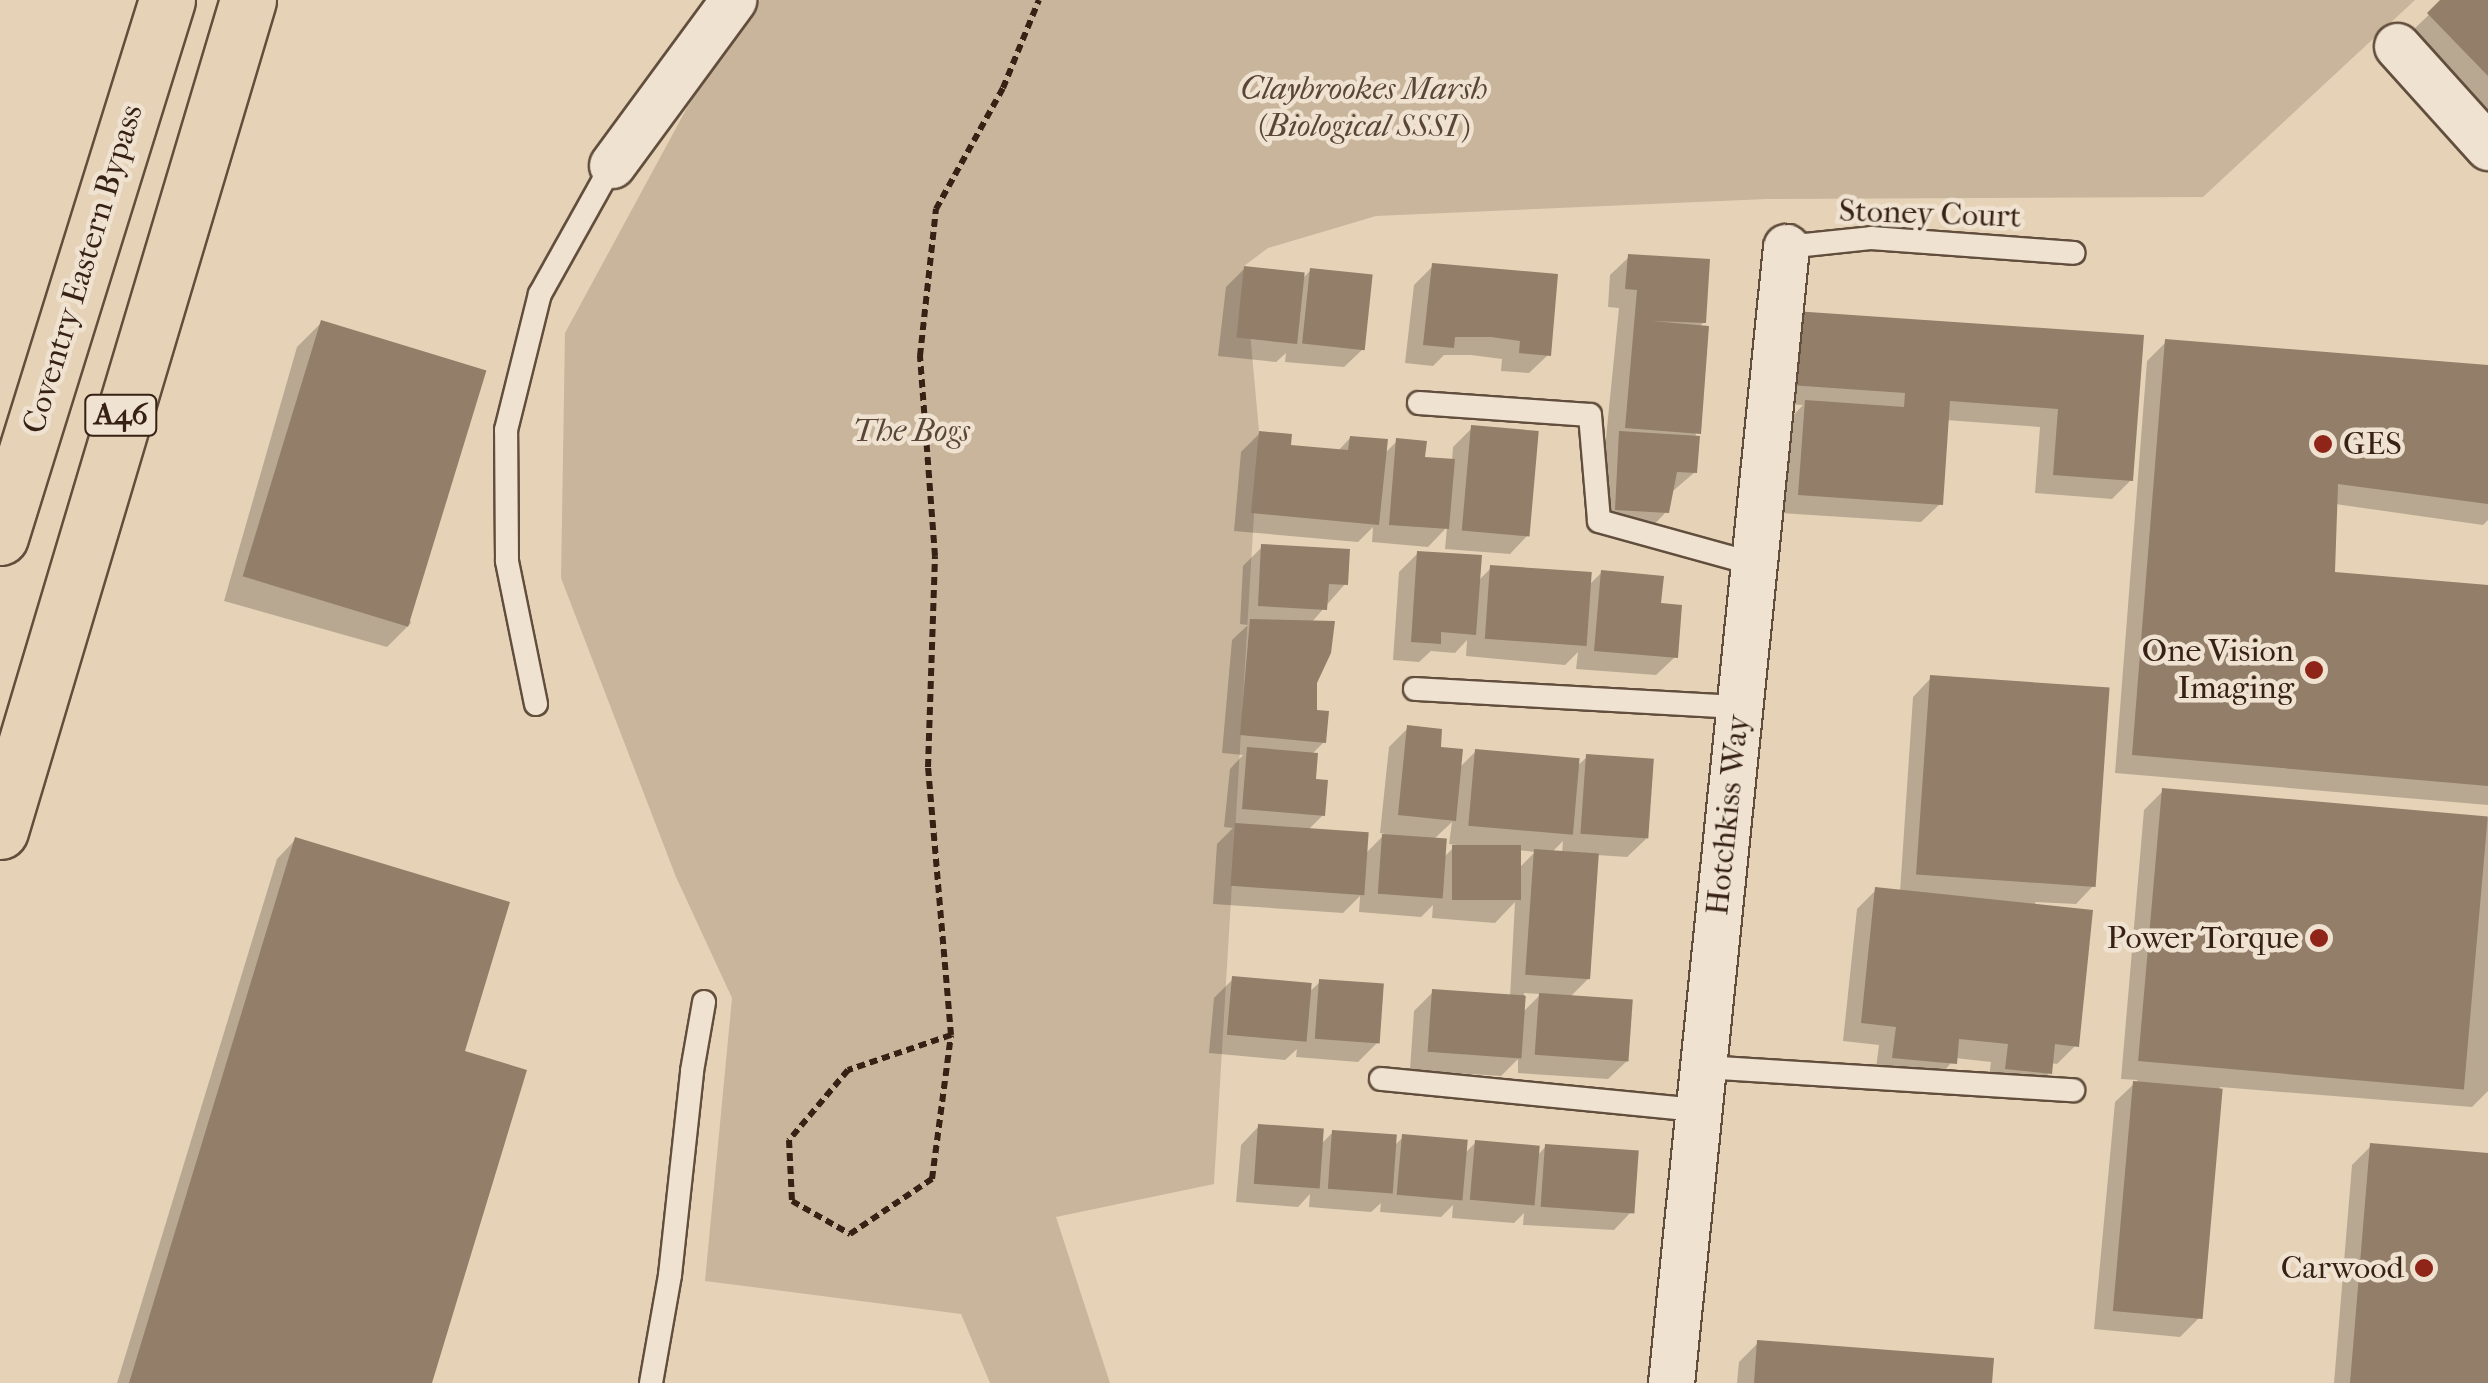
<!DOCTYPE html>
<html>
<head>
<meta charset="utf-8">
<style>
	body { margin:0 }
	#map { position:relative; width:2488px; height:1383px; overflow:hidden; background:#e6d3b7; font-family:"IM FELL French Canon",serif }
	div>[style] { position:absolute }
	.green>* { inset:0; background:#c8b59b }
	.shadow>* { inset:0; background:#0003 }
	.building>* { inset:0; background:#927e69; transform-origin:0 0 }
	.path>* { height:6px; margin-top:-3px; transform-origin:0; background:repeating-linear-gradient(90deg,#362114 0 8px,transparent 0 13px) }
	.roads { filter:drop-shadow(2px 0 #624e3d) drop-shadow(-2px 0 #624e3d) drop-shadow(0 2px #624e3d) drop-shadow(0 -2px #624e3d) }
	.lane>* { height:22px; margin:-11px; padding:0 11px; transform-origin:11px; border-radius:11px; background:#efe2d0 }
	.street>* { height:45px; margin:-22.5px; padding:0 22.5px; transform-origin:22.5px; border-radius:22.5px; background:#efe2d0 }
	.highway>* { height:55px; margin:-27.5px; padding:0 27.5px; transform-origin:27.5px; border-radius:27.5px; background:#e6d3b7 }
	.dots>* { width:28px; height:28px; translate:-50% -50%; box-sizing:border-box; border:5px solid #efe2d0; border-radius:50% }
	span { translate:-50% -50%; white-space:nowrap; text-align:center; line-height:1.15; -webkit-text-stroke:9px #efe2d0; paint-order:stroke }
	.shield-label span { padding:2px 8px; background:#efe2d0; border:2px solid; border-radius:8px; -webkit-text-stroke-width:0 }
	.shield-label { font-size:30px; color:#362114; font-weight:700 }
	.park-label { font-size:32px; color:#5a4636; font-style:italic }
	.street-label { font-size:32px; color:#362114 }
	.poi-label { font-size:32px; color:#362114 }
	.left { translate:0 -50%; text-align:left }
	.right { translate:-100% -50%; text-align:right }
</style>
</head>
<body>
<div id="map">
	<div class="green">
		<div style="clip-path:polygon(760px 0,2415px 0,2203px 197px,1767px 199px,1376px 216px,1268px 248px,1244px 266px,1259px 431px,1214px 1184px,1056px 1217px,1110px 1383px,990px 1383px,961px 1314px,705px 1281px,732px 998px,676px 877px,561px 578px,565px 333px,688px 106px)"></div>
	</div>
	<div class="shadow">
		<div style="clip-path:polygon(2444px 0,2488px 0,2488px 113px,2410px 33px)"></div>
		<div style="clip-path:polygon(1629px 257px,1704px 322px,1698px 328px,1695px 472px,1673px 491px,1666px 512px,1648px 531px,1597px 528px,1619px 308px,1608px 307px,1610px 275px)"></div>
		<div style="clip-path:polygon(1433px 266px,1548px 355px,1529px 373px,1501px 371px,1502px 359px,1471px 355px,1444px 355px,1433px 366px,1405px 363px,1414px 285px)"></div>
		<div style="clip-path:polygon(1244px 269px,1301px 280px,1310px 271px,1363px 349px,1344px 367px,1285px 362px,1286px 353px,1276px 362px,1218px 356px,1226px 287px)"></div>
		<div style="clip-path:polygon(1795px 314px,2141px 338px,2131px 480px,2112px 499px,2035px 493px,2040px 427px,1946px 420px,1940px 504px,1921px 522px,1780px 513px,1787px 422px,1803px 405px,1771px 403px)"></div>
		<div style="clip-path:polygon(321px 323px,411px 623px,387px 647px,224px 601px,297px 347px)"></div>
		<div style="clip-path:polygon(2166px 342px,2488px 407px,2488px 520px,2483px 525px,2335px 504px,2333px 574px,2488px 587px,2488px 805px,2115px 773px,2147px 361px)"></div>
		<div style="clip-path:polygon(1472px 428px,1528px 535px,1510px 554px,1445px 549px,1447px 527px,1428px 547px,1372px 542px,1373px 527px,1358px 542px,1234px 531px,1241px 452px,1260px 433px,1288px 447px,1337px 452px,1350px 438px,1384px 454px,1397px 441px,1422px 459px,1452px 461px,1453px 447px)"></div>
		<div style="clip-path:polygon(evenodd,1262px 547px,1345px 584px,1311px 623px,1314px 712px,1324px 742px,1311px 755px,1323px 815px,1307px 831px,1365px 854px,1385px 834px,1380px 833px,1389px 747px,1408px 728px,1459px 768px,1476px 751px,1576px 767px,1587px 757px,1646px 839px,1627px 857px,1596px 855px,1590px 977px,1570px 997px,1627px 1061px,1608px 1079px,1518px 1073px,1518px 1059px,1501px 1076px,1410px 1070px,1414px 1011px,1433px 992px,1510px 997px,1515px 902px,1495px 923px,1432px 918px,1433px 905px,1421px 917px,1359px 912px,1360px 896px,1343px 913px,1213px 904px,1217px 844px,1233px 828px,1224px 827px,1230px 769px,1243px 755px,1222px 753px,1232px 640px,1248px 625px,1240px 624px,1243px 566px,1262px 547px,1452px 822px,1449px 844px,1456px 845px,1443px 858px,1433px 840px,1452px 822px,1262px 547px,1563px 841px,1562px 853px,1551px 853px,1563px 841px,1262px 547px,1518px 850px,1535px 852px,1516px 871px,1518px 850px,1262px 547px,1524px 993px,1541px 994px,1523px 1012px,1524px 993px)"></div>
		<div style="clip-path:polygon(1418px 553px,1478px 581px,1491px 568px,1588px 586px,1601px 573px,1659px 605px,1675px 657px,1656px 675px,1576px 669px,1578px 652px,1565px 665px,1466px 656px,1467px 640px,1455px 653px,1431px 651px,1419px 662px,1393px 660px,1399px 572px)"></div>
		<div style="clip-path:polygon(1931px 678px,2094px 885px,2076px 904px,2035px 902px,2076px 1045px,2057px 1064px,2050px 1063px,2049px 1073px,2031px 1092px,1988px 1087px,1991px 1062px,1955px 1058px,1935px 1082px,1875px 1076px,1879px 1045px,1843px 1041px,1857px 909px,1876px 890px,1900px 892px,1913px 697px)"></div>
		<div style="clip-path:polygon(2163px 791px,2488px 818px,2488px 1091px,2472px 1107px,2220px 1087px,2199px 1318px,2180px 1337px,2094px 1329px,2115px 1102px,2138px 1080px,2121px 1079px,2144px 810px)"></div>
		<div style="clip-path:polygon(295px 840px,462px 1053px,430px 1383px,117px 1383px,277px 859px)"></div>
		<div style="clip-path:polygon(1233px 979px,1308px 993px,1320px 982px,1377px 1043px,1358px 1062px,1296px 1057px,1297px 1049px,1285px 1060px,1209px 1053px,1214px 998px)"></div>
		<div style="clip-path:polygon(1259px 1126px,1320px 1145px,1333px 1132px,1394px 1146px,1403px 1137px,1464px 1154px,1475px 1143px,1537px 1156px,1546px 1146px,1632px 1211px,1614px 1230px,1523px 1225px,1524px 1213px,1514px 1223px,1452px 1218px,1453px 1205px,1441px 1217px,1380px 1212px,1381px 1203px,1371px 1212px,1309px 1207px,1310px 1194px,1298px 1207px,1236px 1202px,1241px 1145px)"></div>
		<div style="clip-path:polygon(2371px 1146px,2488px 1155px,2488px 1383px,2334px 1383px,2352px 1165px)"></div>
		<div style="clip-path:polygon(1758px 1343px,1989px 1383px,1737px 1383px,1739px 1362px)"></div>
	</div>
	<div class="building">
		<div style="clip-path:polygon(2440px 0,2488px 0,2488px 76px,2427px 13px)"></div>
		<div style="clip-path:polygon(1628px 254px,1710px 259px,1706px 323px,1652px 321px,1709px 326px,1701px 434px,1625px 428px,1637px 290px,1625px 289px)"></div>
		<div style="clip-path:polygon(1432px 263px,1558px 274px,1551px 356px,1519px 353px,1520px 341px,1491px 337px,1455px 337px,1454px 348px,1423px 345px)"></div>
		<div style="left:1244px;top:266px;width:61px;height:72px;rotate:6deg"></div>
		<div style="left:1310px;top:268px;width:63px;height:76px;rotate:6deg"></div>
		<div style="clip-path:polygon(1794px 311px,2144px 335px,2133px 481px,2053px 475px,2058px 409px,1950px 401px,1943px 505px,1798px 495px,1805px 400px,1904px 407px,1905px 393px,1789px 385px)"></div>
		<div style="left:321px;top:320px;width:173px;height:268px;rotate:17deg"></div>
		<div style="clip-path:polygon(2165px 339px,2488px 365px,2488px 504px,2338px 484px,2335px 572px,2488px 585px,2488px 786px,2132px 755px)"></div>
		<div style="left:1471px;top:425px;width:68px;height:106px;rotate:5deg"></div>
		<div style="clip-path:polygon(1259px 431px,1292px 434px,1291px 445px,1348px 450px,1350px 436px,1388px 439px,1379px 525px,1251px 513px)"></div>
		<div style="clip-path:polygon(1619px 431px,1700px 436px,1697px 473px,1677px 472px,1669px 513px,1615px 510px)"></div>
		<div style="clip-path:polygon(1396px 438px,1427px 441px,1425px 457px,1455px 459px,1449px 529px,1389px 525px)"></div>
		<div style="clip-path:polygon(1261px 544px,1350px 549px,1348px 585px,1329px 584px,1327px 610px,1258px 606px)"></div>
		<div style="clip-path:polygon(1417px 551px,1482px 555px,1476px 635px,1441px 632px,1441px 644px,1411px 642px)"></div>
		<div style="left:1490px;top:565px;width:102px;height:74px;rotate:4deg"></div>
		<div style="clip-path:polygon(1601px 570px,1664px 576px,1661px 603px,1682px 605px,1678px 658px,1594px 651px)"></div>
		<div style="clip-path:polygon(1250px 619px,1335px 621px,1331px 653px,1317px 683px,1317px 710px,1329px 711px,1326px 743px,1240px 735px)"></div>
		<div style="left:1930px;top:675px;width:180px;height:200px;rotate:4deg"></div>
		<div style="clip-path:polygon(1407px 725px,1442px 729px,1441px 747px,1463px 749px,1456px 821px,1398px 815px)"></div>
		<div style="clip-path:polygon(1247px 747px,1318px 753px,1316px 779px,1328px 780px,1325px 816px,1242px 809px)"></div>
		<div style="left:1475px;top:749px;width:105px;height:77px;rotate:5deg"></div>
		<div style="left:1586px;top:754px;width:68px;height:80px;rotate:4deg"></div>
		<div style="left:2162px;top:788px;width:327px;height:274px;rotate:5deg"></div>
		<div style="left:1235px;top:823px;width:134px;height:63px;rotate:4deg"></div>
		<div style="left:1382px;top:834px;width:65px;height:60px;rotate:4deg"></div>
		<div style="clip-path:polygon(295px 837px,510px 902px,465px 1051px,527px 1070px,432px 1383px,129px 1383px)"></div>
		<div style="left:1452px;top:845px;width:69px;height:55px"></div>
		<div style="left:1534px;top:849px;width:65px;height:126px;rotate:4deg"></div>
		<div style="clip-path:polygon(1875px 887px,2093px 910px,2079px 1047px,2055px 1044px,2052px 1074px,2005px 1069px,2008px 1044px,1959px 1039px,1957px 1064px,1892px 1058px,1896px 1027px,1861px 1023px)"></div>
		<div style="left:1232px;top:976px;width:80px;height:59px;rotate:5deg"></div>
		<div style="left:1319px;top:979px;width:65px;height:60px;rotate:4deg"></div>
		<div style="left:1432px;top:989px;width:94px;height:63px;rotate:4deg"></div>
		<div style="left:1539px;top:993px;width:94px;height:62px;rotate:4deg"></div>
		<div style="left:2133px;top:1081px;width:90px;height:231px;rotate:5deg"></div>
		<div style="left:1258px;top:1124px;width:66px;height:60px;rotate:4deg"></div>
		<div style="left:1332px;top:1130px;width:65px;height:59px;rotate:4deg"></div>
		<div style="left:1402px;top:1134px;width:66px;height:61px;rotate:5deg"></div>
		<div style="left:1475px;top:1140px;width:65px;height:60px;rotate:5deg"></div>
		<div style="clip-path:polygon(2370px 1143px,2488px 1153px,2488px 1383px,2350px 1383px)"></div>
		<div style="left:1545px;top:1144px;width:94px;height:63px;rotate:4deg"></div>
		<div style="clip-path:polygon(1757px 1340px,1994px 1358px,1992px 1383px,1754px 1383px)"></div>
	</div>
	<div class="path">
		<div style="left:951px;top:1035px;width:109px;rotate:161.2deg"></div>
		<div style="left:848px;top:1070px;width:92px;rotate:130.1deg"></div>
		<div style="left:789px;top:1140px;width:61px;rotate:87.2deg"></div>
		<div style="left:792px;top:1201px;width:67px;rotate:29.6deg"></div>
		<div style="left:850px;top:1234px;width:99px;rotate:-33.9deg"></div>
		<div style="left:932px;top:1179px;width:145px;rotate:-82.5deg"></div>
		<div style="left:951px;top:1035px;width:269px;rotate:-94.9deg"></div>
		<div style="left:928px;top:767px;width:211px;rotate:-88.1deg"></div>
		<div style="left:935px;top:556px;width:201px;rotate:-94.3deg"></div>
		<div style="left:920px;top:356px;width:148px;rotate:-83.8deg"></div>
		<div style="left:936px;top:209px;width:138px;rotate:-61deg"></div>
		<div style="left:1003px;top:88px;width:95px;rotate:-67.8deg"></div>
	</div>
	<div class="roads">
		<div class="lane">
			<div style="left:1786px;top:247px;width:85px;rotate:-6deg"></div>
			<div style="left:1871px;top:238px;width:203px;rotate:4.2deg"></div>
			<div style="left:1419px;top:403px;width:171px;rotate:4deg"></div>
			<div style="left:1590px;top:415px;width:106px;rotate:85.1deg"></div>
			<div style="left:1599px;top:521px;width:161px;rotate:15.5deg"></div>
			<div style="left:1415px;top:689px;width:325px;rotate:3.2deg"></div>
			<div style="left:536px;top:704px;width:146px;rotate:-101.5deg"></div>
			<div style="left:507px;top:561px;width:131px;rotate:-90.4deg"></div>
			<div style="left:506px;top:430px;width:140px;rotate:-76deg"></div>
			<div style="left:540px;top:294px;width:148px;rotate:-60.8deg"></div>
			<div style="left:1703px;top:1067px;width:371px;rotate:3.6deg"></div>
			<div style="left:1381px;top:1079px;width:319px;rotate:5.6deg"></div>
			<div style="left:651px;top:1383px;width:110px;rotate:-80deg"></div>
			<div style="left:670px;top:1275px;width:205px;rotate:-83.8deg"></div>
			<div style="left:692px;top:1071px;width:70px;rotate:-80.1deg"></div>
		</div>
		<div class="street">
			<div style="left:2397px;top:46px;width:136px;rotate:48deg"></div>
			<div style="left:612px;top:165px;width:205px;rotate:-53.7deg"></div>
			<div style="left:1671px;top:1383px;width:1142px;rotate:-84.22deg"></div>
		</div>
		<div class="highway">
			<div style="left:0;top:537px;width:562px;rotate:-72.72deg"></div>
			<div style="left:0;top:831px;width:867px;rotate:-73.38deg"></div>
		</div>
	</div>
	<div class="dots">
		<div style="left:2323px;top:444px;background:#8f2418"></div>
		<div style="left:2314px;top:670px;background:#8f2418"></div>
		<div style="left:2319px;top:938px;background:#8f2418"></div>
		<div style="left:2424px;top:1268px;background:#8f2418"></div>
	</div>
	<div class="shield-label">
		<span style="left:121px;top:415px">A46</span>
	</div>
	<div class="park-label">
		<span style="left:1364px;top:108px">Claybrookes Marsh<br>(Biological SSSI)</span>
		<span style="left:911px;top:431px">The Bogs</span>
	</div>
	<div class="street-label">
		<span style="left:1930px;top:214px;rotate:2deg">Stoney Court</span>
		<span style="left:83px;top:269px;rotate:-73deg">Coventry Eastern Bypass</span>
		<span style="left:1728px;top:815px;rotate:-84deg">Hotchkiss Way</span>
	</div>
	<div class="poi-label">
		<span class="left" style="left:2343px;top:444px">GES</span>
		<span class="right" style="left:2294px;top:670px">One Vision<br>Imaging</span>
		<span class="right" style="left:2299px;top:938px">Power Torque</span>
		<span class="right" style="left:2404px;top:1268px">Carwood</span>
	</div>
</div>
</body>
</html>
